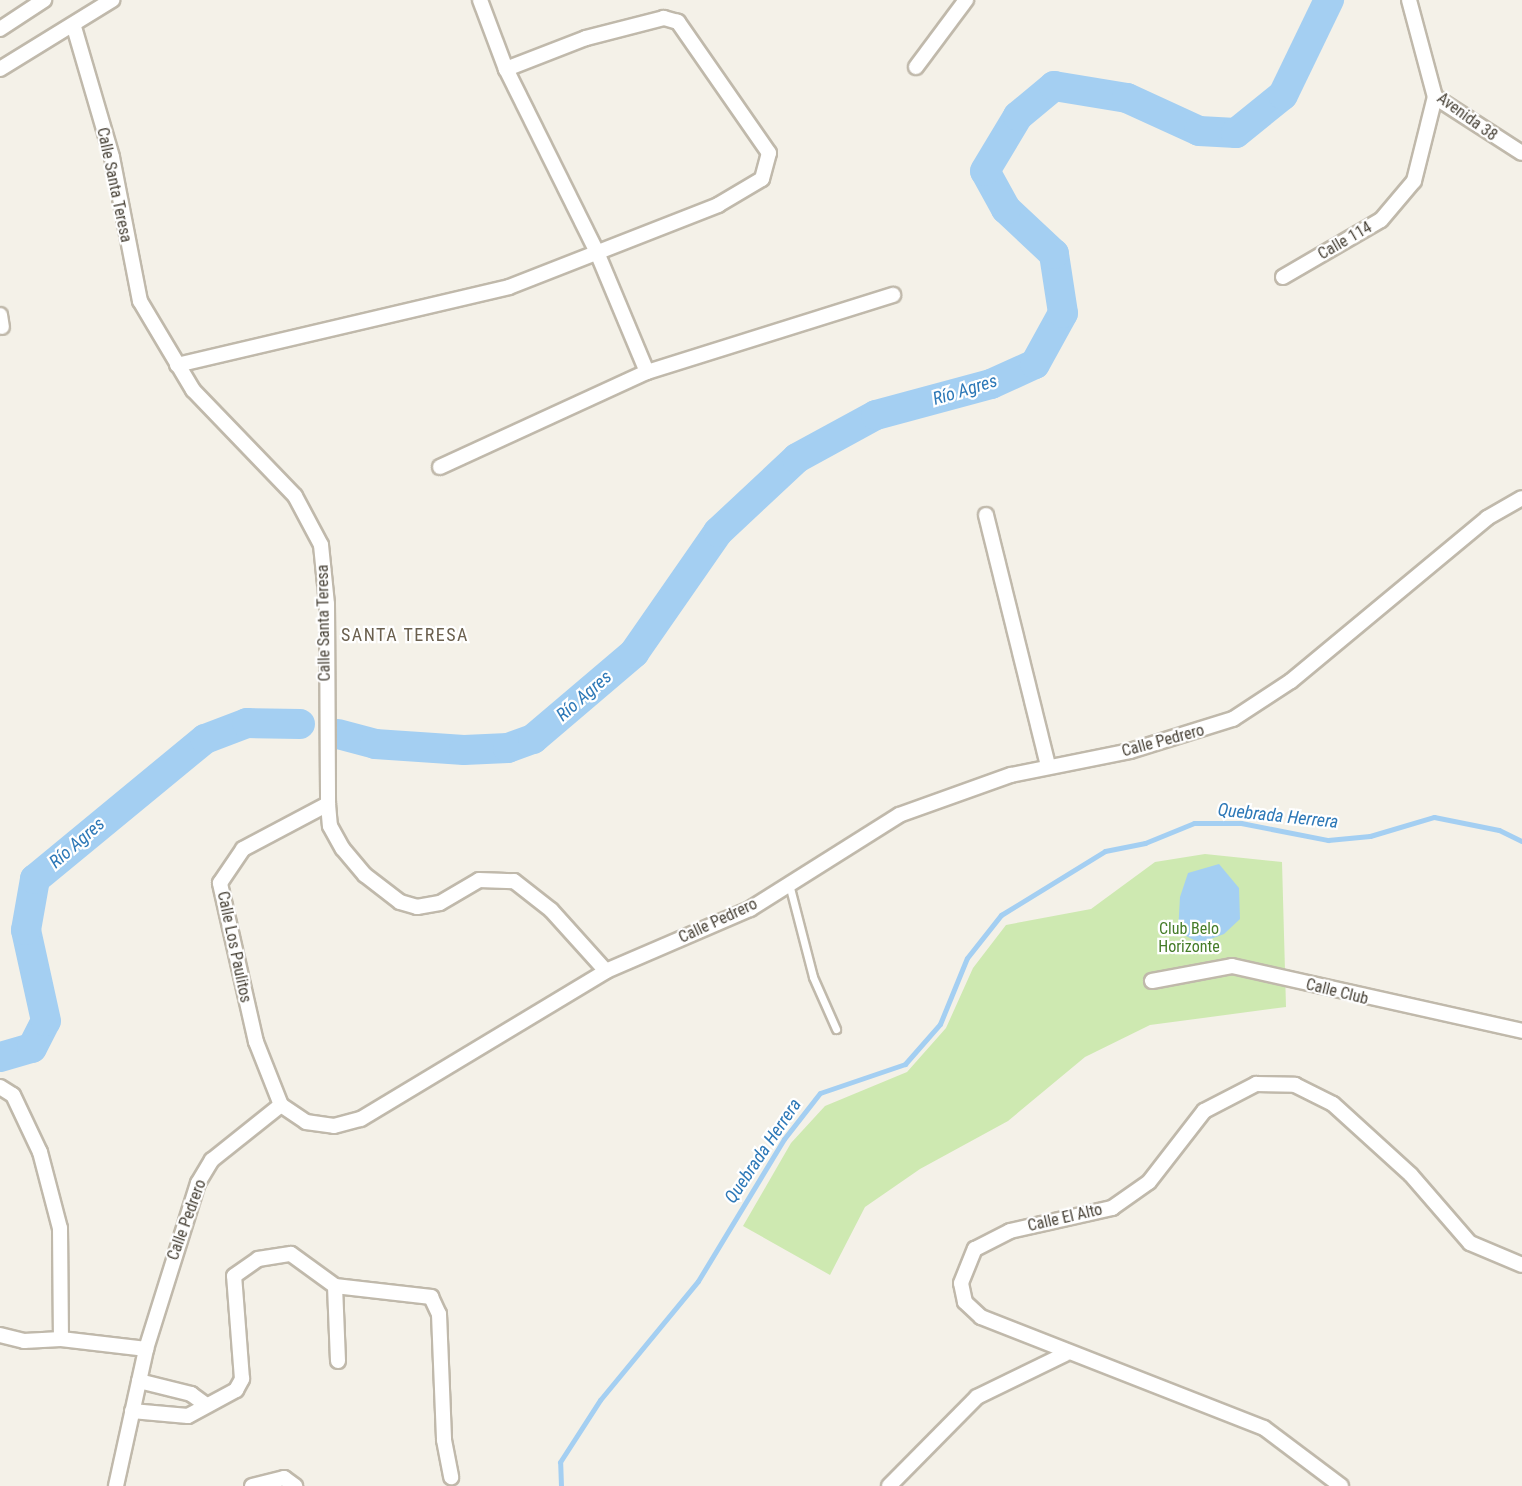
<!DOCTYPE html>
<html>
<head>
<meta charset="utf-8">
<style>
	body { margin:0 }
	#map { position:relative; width:1522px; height:1486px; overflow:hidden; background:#f4f1e8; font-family:"Roboto Condensed",sans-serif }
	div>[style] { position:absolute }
	.green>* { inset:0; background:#cee9b1 }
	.water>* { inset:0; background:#a4cff2 }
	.stream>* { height:5px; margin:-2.5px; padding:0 2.5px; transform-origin:2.5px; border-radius:2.5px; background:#a4cff2 }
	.river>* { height:30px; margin:-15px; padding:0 15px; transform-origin:15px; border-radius:15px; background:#a4cff2 }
	.roads { filter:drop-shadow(2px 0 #c0b9ab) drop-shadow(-2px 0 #c0b9ab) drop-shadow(0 2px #c0b9ab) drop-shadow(0 -2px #c0b9ab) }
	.service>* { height:7px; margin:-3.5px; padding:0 3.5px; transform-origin:3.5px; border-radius:3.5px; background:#fff }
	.minor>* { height:14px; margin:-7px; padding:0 7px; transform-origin:7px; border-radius:7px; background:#fff }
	span { translate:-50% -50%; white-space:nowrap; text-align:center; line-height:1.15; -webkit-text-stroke:4.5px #fff; paint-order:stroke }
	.street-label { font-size:16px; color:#484237 }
	.park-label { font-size:16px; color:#457c28 }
	.water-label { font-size:18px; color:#2d78b7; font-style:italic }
	.neighbourhood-label { font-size:18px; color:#6b604e; letter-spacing:1.5px }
</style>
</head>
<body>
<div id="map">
	<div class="green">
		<div style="clip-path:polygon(1205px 854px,1282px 862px,1286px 1007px,1150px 1025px,1085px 1057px,1008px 1121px,920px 1169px,865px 1207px,830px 1275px,743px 1226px,791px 1143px,825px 1106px,907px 1072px,946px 1028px,973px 968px,1006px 925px,1091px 909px,1155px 862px)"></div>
	</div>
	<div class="water">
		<div style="clip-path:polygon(1219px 864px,1239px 888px,1240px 919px,1224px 934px,1200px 943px,1178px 932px,1180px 897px,1188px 873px)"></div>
	</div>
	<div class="stream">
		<div style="left:561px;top:1486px;width:24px;rotate:-92deg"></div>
		<div style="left:560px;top:1462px;width:74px;rotate:-57.2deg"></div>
		<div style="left:600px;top:1400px;width:154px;rotate:-50.5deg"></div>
		<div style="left:698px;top:1281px;width:166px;rotate:-58.8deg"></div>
		<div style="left:784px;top:1139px;width:58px;rotate:-52deg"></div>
		<div style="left:820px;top:1093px;width:90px;rotate:-18.8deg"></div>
		<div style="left:905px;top:1064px;width:53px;rotate:-48.8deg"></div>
		<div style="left:940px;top:1024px;width:71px;rotate:-67.8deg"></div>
		<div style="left:967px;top:958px;width:55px;rotate:-51.7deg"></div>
		<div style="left:1001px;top:915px;width:122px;rotate:-31.6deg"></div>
		<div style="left:1105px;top:851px;width:41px;rotate:-11.3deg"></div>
		<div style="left:1145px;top:843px;width:53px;rotate:-22.2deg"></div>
		<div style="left:1194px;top:823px;width:47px"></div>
		<div style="left:1241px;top:823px;width:89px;rotate:11.1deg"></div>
		<div style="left:1328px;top:840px;width:42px;rotate:-5.4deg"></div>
		<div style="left:1370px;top:836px;width:67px;rotate:-16.5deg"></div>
		<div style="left:1434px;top:817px;width:66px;rotate:11.3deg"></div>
		<div style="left:1499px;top:830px;width:25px;rotate:26deg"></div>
	</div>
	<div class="river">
		<div style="left:338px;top:734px;width:38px;rotate:15deg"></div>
		<div style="left:375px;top:744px;width:89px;rotate:3.9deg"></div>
		<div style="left:464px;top:750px;width:44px;rotate:-2.6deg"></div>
		<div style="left:508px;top:748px;width:27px;rotate:-20deg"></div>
		<div style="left:533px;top:739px;width:133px;rotate:-40.4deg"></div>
		<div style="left:634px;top:653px;width:147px;rotate:-55.2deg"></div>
		<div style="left:718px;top:532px;width:108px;rotate:-43.1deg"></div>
		<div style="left:797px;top:458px;width:90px;rotate:-28.6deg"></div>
		<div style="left:876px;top:415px;width:119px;rotate:-15.1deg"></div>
		<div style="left:991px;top:384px;width:48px;rotate:-24.4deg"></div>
		<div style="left:1035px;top:364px;width:58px;rotate:-61.2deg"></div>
		<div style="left:1063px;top:313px;width:60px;rotate:-98.7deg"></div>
		<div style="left:1054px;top:254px;width:66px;rotate:-136.8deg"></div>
		<div style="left:1006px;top:209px;width:43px;rotate:-118.9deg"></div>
		<div style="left:985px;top:171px;width:64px;rotate:-59deg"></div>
		<div style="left:1018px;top:116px;width:47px;rotate:-39.8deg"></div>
		<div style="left:1054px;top:86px;width:74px;rotate:9.3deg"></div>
		<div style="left:1127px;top:98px;width:79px;rotate:24.6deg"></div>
		<div style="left:1199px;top:131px;width:37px;rotate:3deg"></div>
		<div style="left:1236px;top:133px;width:60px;rotate:-39deg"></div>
		<div style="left:1283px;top:95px;width:106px;rotate:-64.2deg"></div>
		<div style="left:0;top:1057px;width:33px;rotate:-16deg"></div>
		<div style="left:32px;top:1048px;width:30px;rotate:-63deg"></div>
		<div style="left:46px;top:1021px;width:93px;rotate:-102.4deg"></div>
		<div style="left:26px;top:930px;width:52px;rotate:-80deg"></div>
		<div style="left:35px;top:879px;width:220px;rotate:-39.5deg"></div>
		<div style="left:205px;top:739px;width:45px;rotate:-20.9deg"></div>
		<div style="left:247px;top:723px;width:53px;rotate:1.1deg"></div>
	</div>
	<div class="roads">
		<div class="service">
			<div style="left:789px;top:884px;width:96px;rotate:75.5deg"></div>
			<div style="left:813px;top:977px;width:57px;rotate:66.1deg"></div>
		</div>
		<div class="minor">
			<div style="left:480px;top:0;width:74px;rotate:69.4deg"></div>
			<div style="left:506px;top:69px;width:202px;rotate:63.6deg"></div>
			<div style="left:596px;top:250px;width:132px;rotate:67.3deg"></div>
			<div style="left:1409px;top:0;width:100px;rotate:75deg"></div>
			<div style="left:1435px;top:97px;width:103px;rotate:32.8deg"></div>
			<div style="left:74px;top:27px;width:135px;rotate:73.7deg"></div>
			<div style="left:112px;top:157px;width:147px;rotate:79deg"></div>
			<div style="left:140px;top:301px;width:104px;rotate:59.2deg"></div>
			<div style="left:193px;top:390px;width:147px;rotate:46.1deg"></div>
			<div style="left:295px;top:496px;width:55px;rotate:62deg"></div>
			<div style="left:321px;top:545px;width:59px;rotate:84.2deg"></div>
			<div style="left:327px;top:604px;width:200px;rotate:89.7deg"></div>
			<div style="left:328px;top:804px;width:22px;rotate:85deg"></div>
			<div style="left:330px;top:826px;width:26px;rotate:61deg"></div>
			<div style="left:343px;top:849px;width:34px;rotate:50deg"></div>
			<div style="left:365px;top:875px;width:44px;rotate:37.6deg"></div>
			<div style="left:400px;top:902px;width:18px;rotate:16deg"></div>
			<div style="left:417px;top:907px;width:23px;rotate:-10deg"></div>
			<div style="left:440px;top:903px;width:45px;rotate:-30.5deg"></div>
			<div style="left:479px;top:880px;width:35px;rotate:2deg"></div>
			<div style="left:514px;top:881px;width:47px;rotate:38.1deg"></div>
			<div style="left:551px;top:910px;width:82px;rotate:48deg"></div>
			<div style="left:0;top:29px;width:53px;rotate:-33.4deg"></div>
			<div style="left:916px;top:67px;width:84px;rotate:-53.3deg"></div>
			<div style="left:0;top:69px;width:132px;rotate:-31.6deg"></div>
			<div style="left:1283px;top:277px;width:113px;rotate:-30.2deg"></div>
			<div style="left:1381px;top:220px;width:51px;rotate:-49.8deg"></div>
			<div style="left:1414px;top:181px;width:87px;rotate:-76deg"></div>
			<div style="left:0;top:315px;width:12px;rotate:81deg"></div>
			<div style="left:177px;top:365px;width:341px;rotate:-13.2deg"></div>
			<div style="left:509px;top:287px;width:225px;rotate:-21.4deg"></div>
			<div style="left:718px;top:205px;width:51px;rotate:-30.6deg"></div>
			<div style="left:762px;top:179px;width:27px;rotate:-75deg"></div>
			<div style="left:769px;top:153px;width:160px;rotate:-124.8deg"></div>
			<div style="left:678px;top:22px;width:15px;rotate:-164deg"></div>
			<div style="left:664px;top:18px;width:81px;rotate:165.6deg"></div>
			<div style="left:586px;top:38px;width:86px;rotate:158.8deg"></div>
			<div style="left:440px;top:467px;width:228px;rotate:-24.7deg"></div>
			<div style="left:647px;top:372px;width:258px;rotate:-17.4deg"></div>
			<div style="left:986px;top:515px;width:259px;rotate:76.1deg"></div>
			<div style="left:1152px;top:981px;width:81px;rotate:-10.6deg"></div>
			<div style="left:1232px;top:966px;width:297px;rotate:12.6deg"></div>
			<div style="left:0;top:1087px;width:15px;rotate:32deg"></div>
			<div style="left:13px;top:1095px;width:63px;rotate:64.7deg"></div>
			<div style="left:40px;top:1152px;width:79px;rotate:75.3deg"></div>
			<div style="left:60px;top:1228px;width:111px;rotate:89.5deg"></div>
			<div style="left:61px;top:1339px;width:86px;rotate:6.7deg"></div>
			<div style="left:281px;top:1105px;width:30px;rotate:34deg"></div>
			<div style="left:306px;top:1122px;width:28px;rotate:8deg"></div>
			<div style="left:334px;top:1126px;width:28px;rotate:-15deg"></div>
			<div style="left:361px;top:1119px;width:286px;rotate:-31.1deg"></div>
			<div style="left:606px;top:971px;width:157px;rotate:-23.3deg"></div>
			<div style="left:750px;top:909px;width:176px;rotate:-32.2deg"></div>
			<div style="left:899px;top:815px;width:119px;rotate:-19.7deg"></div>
			<div style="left:1011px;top:775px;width:121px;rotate:-11.4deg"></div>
			<div style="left:1130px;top:751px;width:108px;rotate:-17.3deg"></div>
			<div style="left:1233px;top:719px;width:69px;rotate:-33.2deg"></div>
			<div style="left:1291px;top:681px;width:255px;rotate:-39.7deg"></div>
			<div style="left:1487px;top:518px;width:40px;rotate:-29.7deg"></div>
			<div style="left:281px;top:1105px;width:68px;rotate:-111.6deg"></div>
			<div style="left:256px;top:1042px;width:163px;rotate:-102.8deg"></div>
			<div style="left:220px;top:883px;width:41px;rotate:-55.9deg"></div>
			<div style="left:243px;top:849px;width:96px;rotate:-27.9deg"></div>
			<div style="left:335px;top:1286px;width:75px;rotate:87.7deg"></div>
			<div style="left:0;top:1335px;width:25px;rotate:14deg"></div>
			<div style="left:24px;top:1341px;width:37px;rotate:-3deg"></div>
			<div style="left:139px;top:1381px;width:54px;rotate:14deg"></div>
			<div style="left:191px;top:1394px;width:19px;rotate:36deg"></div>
			<div style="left:132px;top:1411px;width:56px;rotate:5.1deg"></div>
			<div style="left:188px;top:1416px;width:55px;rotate:-28.4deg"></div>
			<div style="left:236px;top:1390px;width:13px;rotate:-61deg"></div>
			<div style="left:242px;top:1379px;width:103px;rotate:-94.4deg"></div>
			<div style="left:234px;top:1276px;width:29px;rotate:-35deg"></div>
			<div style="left:258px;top:1259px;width:33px;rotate:-9deg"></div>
			<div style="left:291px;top:1254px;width:54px;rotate:36deg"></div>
			<div style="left:335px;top:1286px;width:97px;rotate:6.5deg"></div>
			<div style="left:431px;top:1297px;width:19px;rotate:65deg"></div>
			<div style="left:439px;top:1314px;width:126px;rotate:87.7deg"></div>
			<div style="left:444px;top:1440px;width:38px;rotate:79deg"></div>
			<div style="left:116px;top:1486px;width:140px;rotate:-77.6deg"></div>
			<div style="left:146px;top:1349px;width:174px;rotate:-72.6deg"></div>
			<div style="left:198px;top:1183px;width:27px;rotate:-59deg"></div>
			<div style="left:212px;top:1160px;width:88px;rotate:-38.6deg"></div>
			<div style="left:252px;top:1486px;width:33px;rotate:-14deg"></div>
			<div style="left:284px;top:1478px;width:14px;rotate:36deg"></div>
			<div style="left:889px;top:1486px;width:125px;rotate:-45.3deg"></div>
			<div style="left:977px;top:1397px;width:98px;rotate:-26deg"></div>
			<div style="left:1341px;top:1486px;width:96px;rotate:-143deg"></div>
			<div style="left:1264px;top:1428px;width:304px;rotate:-158.6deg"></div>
			<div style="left:981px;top:1317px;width:22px;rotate:-137deg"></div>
			<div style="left:965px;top:1302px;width:19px;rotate:-102deg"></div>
			<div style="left:961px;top:1283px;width:37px;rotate:-68deg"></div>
			<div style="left:975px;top:1249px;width:39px;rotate:-27deg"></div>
			<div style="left:1010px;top:1231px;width:105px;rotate:-12.7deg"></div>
			<div style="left:1112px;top:1208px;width:45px;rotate:-35.1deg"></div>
			<div style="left:1149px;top:1182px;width:90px;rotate:-52.2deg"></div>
			<div style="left:1204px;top:1111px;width:59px;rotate:-27.4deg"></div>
			<div style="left:1256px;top:1084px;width:39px;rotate:1deg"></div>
			<div style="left:1295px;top:1085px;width:42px;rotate:26.6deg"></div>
			<div style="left:1333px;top:1104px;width:105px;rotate:42.3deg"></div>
			<div style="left:1411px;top:1175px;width:90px;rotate:49.1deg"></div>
			<div style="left:1470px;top:1243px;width:56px;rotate:22.9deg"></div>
		</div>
	</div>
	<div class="street-label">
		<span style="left:1467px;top:117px;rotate:36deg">Avenida 38</span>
		<span style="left:114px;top:185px;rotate:78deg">Calle Santa Teresa</span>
		<span style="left:1345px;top:241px;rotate:-30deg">Calle 114</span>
		<span style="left:324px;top:623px;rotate:-91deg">Calle Santa Teresa</span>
		<span style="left:1163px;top:741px;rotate:-15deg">Calle Pedrero</span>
		<span style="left:718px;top:921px;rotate:-25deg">Calle Pedrero</span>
		<span style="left:234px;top:947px;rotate:78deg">Calle Los Paulitos</span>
		<span style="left:1337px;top:992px;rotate:14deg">Calle Club</span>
		<span style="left:1065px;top:1218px;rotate:-13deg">Calle El Alto</span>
		<span style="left:187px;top:1220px;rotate:-70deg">Calle Pedrero</span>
	</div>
	<div class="park-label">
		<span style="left:1189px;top:938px">Club Belo<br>Horizonte</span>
	</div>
	<div class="water-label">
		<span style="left:965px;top:390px;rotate:-17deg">Río Agres</span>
		<span style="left:584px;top:696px;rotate:-41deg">Río Agres</span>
		<span style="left:1278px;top:816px;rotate:6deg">Quebrada Herrera</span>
		<span style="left:77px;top:843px;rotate:-41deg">Río Agres</span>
		<span style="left:763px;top:1151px;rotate:-56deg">Quebrada Herrera</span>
	</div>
	<div class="neighbourhood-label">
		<span style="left:405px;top:635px">SANTA TERESA</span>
	</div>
</div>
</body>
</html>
